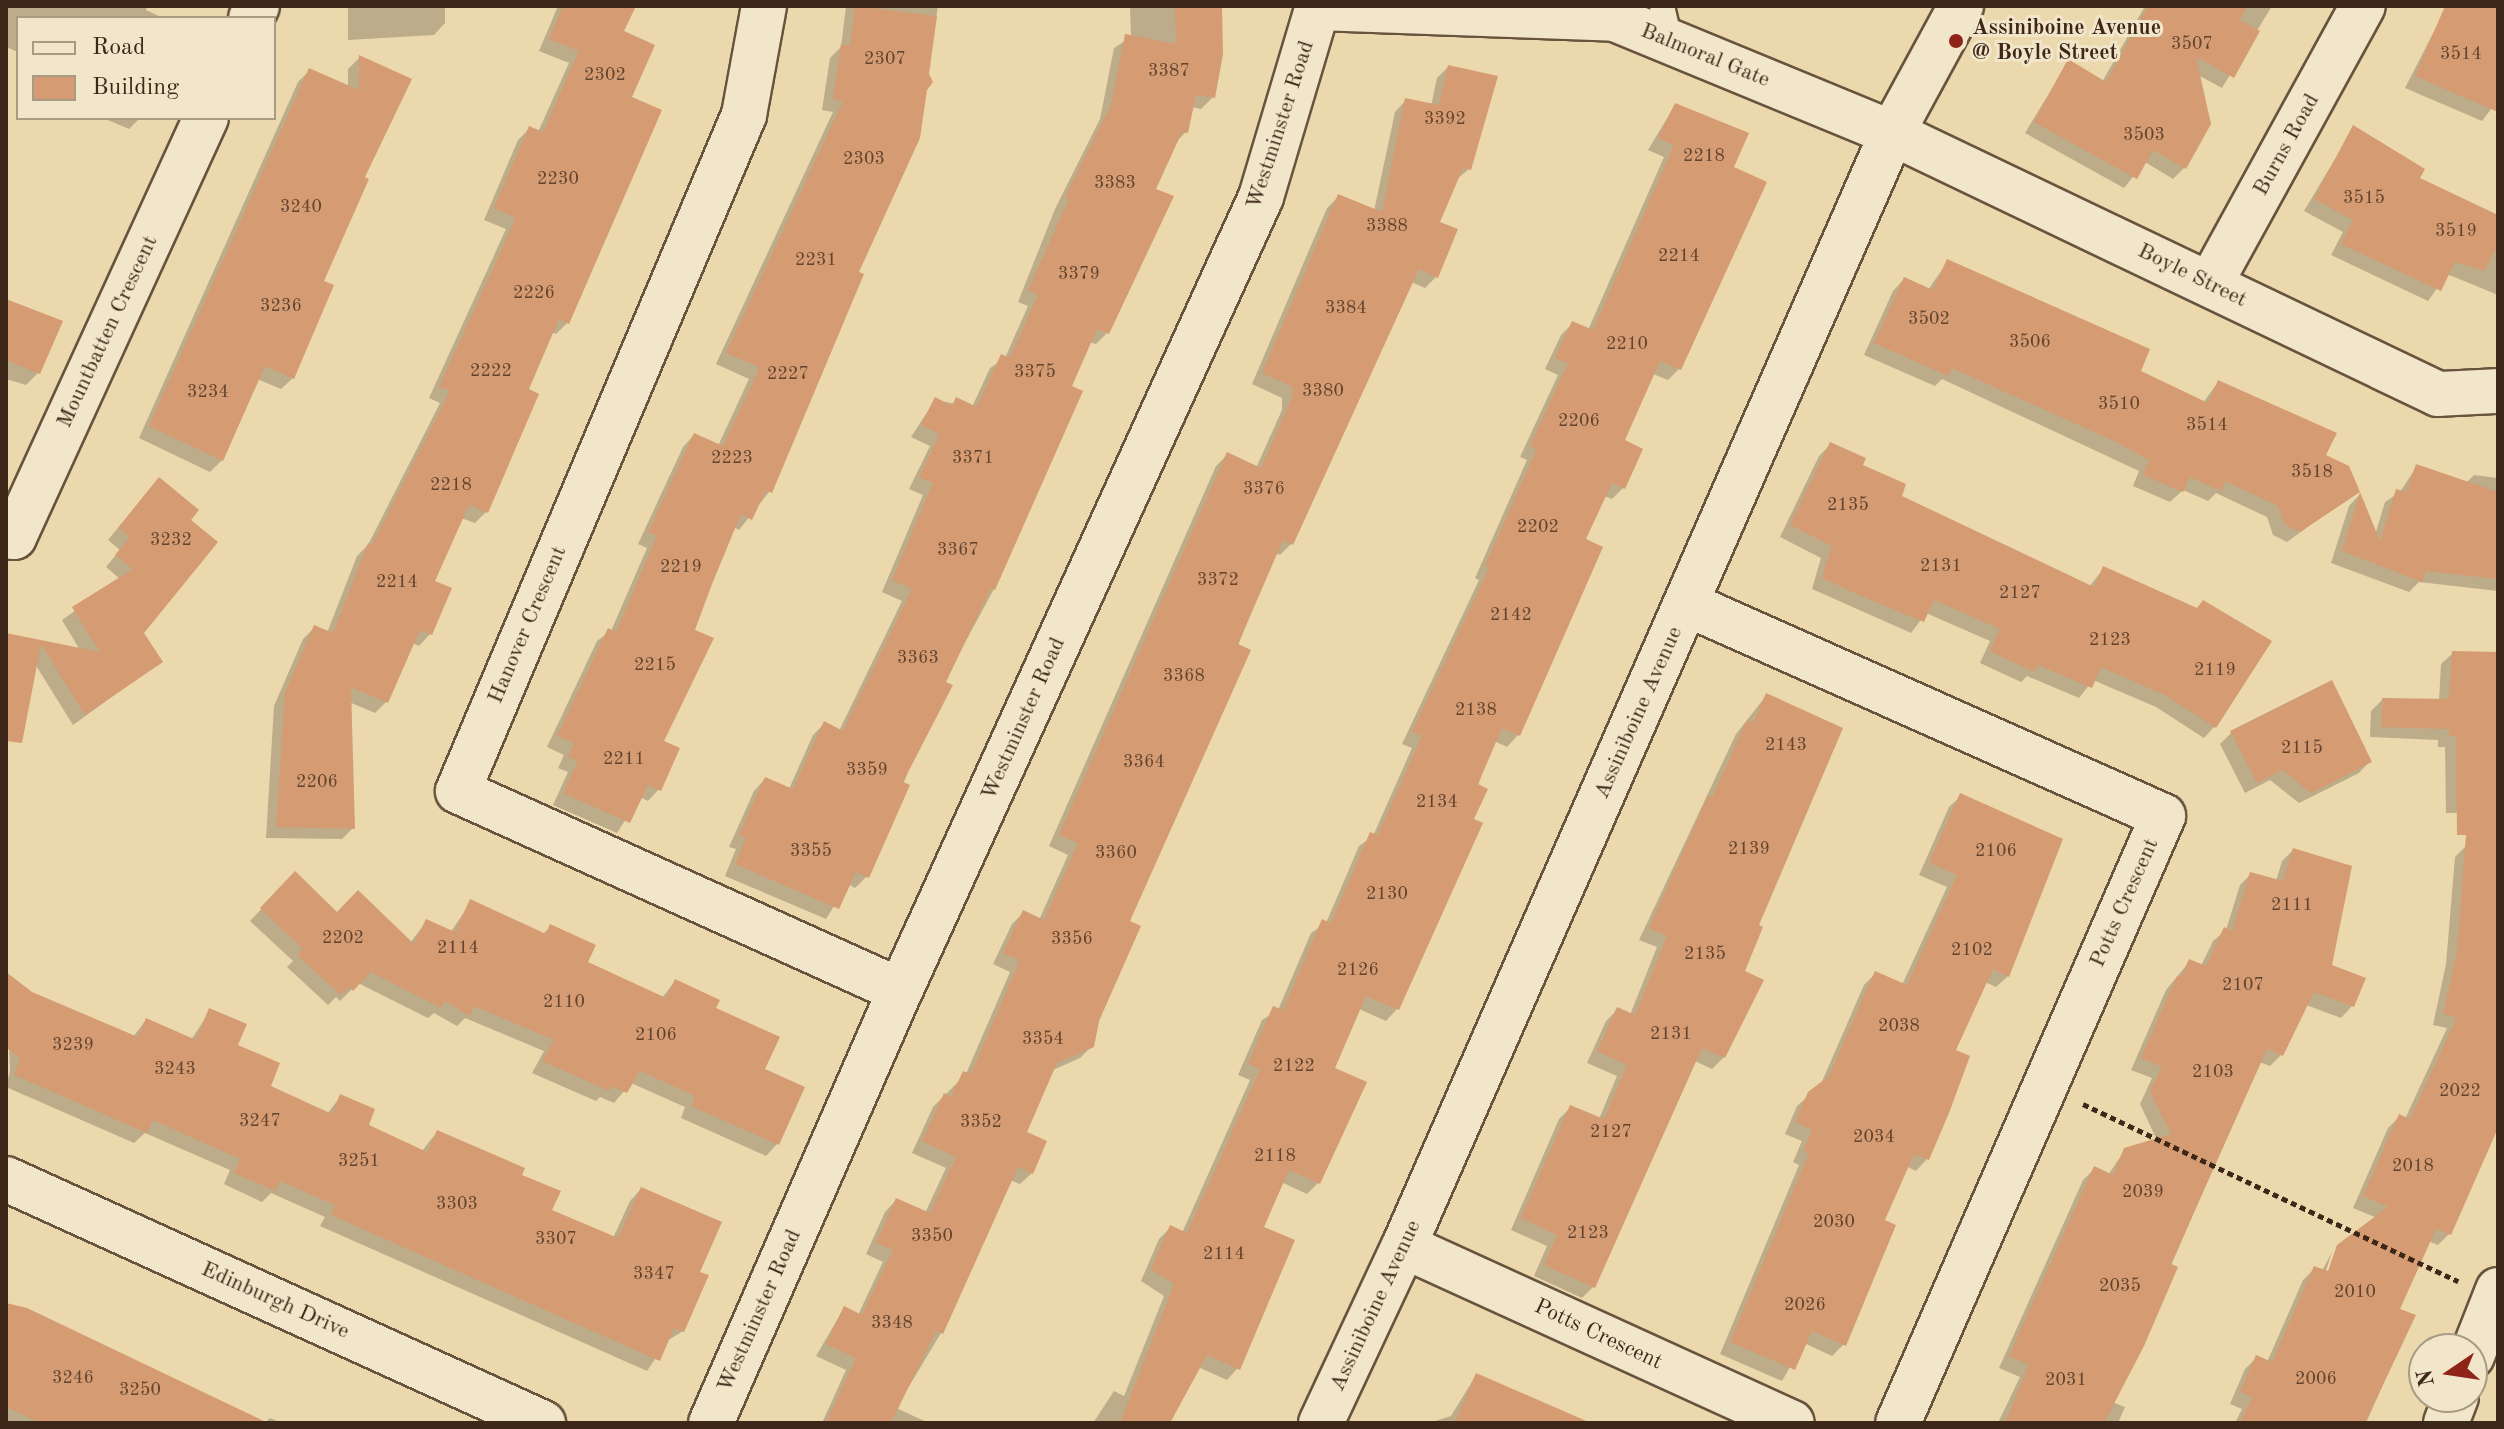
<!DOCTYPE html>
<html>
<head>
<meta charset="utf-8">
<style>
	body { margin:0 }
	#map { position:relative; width:2504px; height:1429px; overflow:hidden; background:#ebd8ad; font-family:"Old Standard TT",serif }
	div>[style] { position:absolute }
	.shadow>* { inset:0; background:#0003 }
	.building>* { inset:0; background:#d59b72 }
	.path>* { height:5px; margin-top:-2.5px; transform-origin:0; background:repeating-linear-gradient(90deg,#3c2719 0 6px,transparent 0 10px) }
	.roads { filter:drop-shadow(2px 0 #68533e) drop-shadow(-2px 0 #68533e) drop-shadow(0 2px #68533e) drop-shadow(0 -2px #68533e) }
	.lane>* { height:24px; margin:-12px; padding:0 12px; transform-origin:12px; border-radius:12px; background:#f2e6ca }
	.street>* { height:44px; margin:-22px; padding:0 22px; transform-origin:22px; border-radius:22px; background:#f2e6ca }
	.secondary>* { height:44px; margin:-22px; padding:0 22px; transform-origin:22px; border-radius:22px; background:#f2e6ca }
	.dots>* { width:22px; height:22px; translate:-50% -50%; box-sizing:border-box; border:4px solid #f2e6ca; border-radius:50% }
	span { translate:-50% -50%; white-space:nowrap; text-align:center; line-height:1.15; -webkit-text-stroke:6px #f2e6ca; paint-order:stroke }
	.number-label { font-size:18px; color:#62442f }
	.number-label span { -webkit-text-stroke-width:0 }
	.poi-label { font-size:22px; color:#3c2719; font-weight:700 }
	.left { translate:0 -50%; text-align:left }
	.street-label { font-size:22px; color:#3c2719 }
	.frame { position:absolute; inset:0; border:8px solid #3c2719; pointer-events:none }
	.legend { position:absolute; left:16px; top:16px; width:260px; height:104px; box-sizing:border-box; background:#f2e6ca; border:2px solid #a99a83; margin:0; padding:10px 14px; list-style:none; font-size:24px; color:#3c2719 }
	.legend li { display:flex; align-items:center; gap:16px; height:40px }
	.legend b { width:40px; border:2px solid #a99a83 }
	.north { position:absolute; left:2408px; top:1333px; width:80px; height:80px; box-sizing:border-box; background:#f2e6ca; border:2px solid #a99a83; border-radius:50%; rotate:257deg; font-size:22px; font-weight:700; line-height:32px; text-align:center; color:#3c2719 }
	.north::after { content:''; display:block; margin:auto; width:28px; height:36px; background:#8f2418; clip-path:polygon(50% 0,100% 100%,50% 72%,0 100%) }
</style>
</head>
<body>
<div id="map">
	<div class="shadow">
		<div style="clip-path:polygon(6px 6px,147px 6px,146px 10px,163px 18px,18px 18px,18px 52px,6px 47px)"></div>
		<div style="clip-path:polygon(348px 6px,445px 6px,445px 23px,434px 35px,348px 40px)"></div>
		<div style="clip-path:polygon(558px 6px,634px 6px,622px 32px,630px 98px,567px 323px,556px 334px,551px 332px,526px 390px,486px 512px,475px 523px,461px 518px,433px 582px,430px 634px,419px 646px,412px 643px,386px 702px,375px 713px,349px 702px,353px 828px,342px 839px,266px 838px,274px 706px,303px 639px,314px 628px,327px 633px,357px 556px,368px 545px,440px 403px,429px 398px,506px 229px,484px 220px,518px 140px,530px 128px,538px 132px,569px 63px,539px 51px)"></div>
		<div style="clip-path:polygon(846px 6px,938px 6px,925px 89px,770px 491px,739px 530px,734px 527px,692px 631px,661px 742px,659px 789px,648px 801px,640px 797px,617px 833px,553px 805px,568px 772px,558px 768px,564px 755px,547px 747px,597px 641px,611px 631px,647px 548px,638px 544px,683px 447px,694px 435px,718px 446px,749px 379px,716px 364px,833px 112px,822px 110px,830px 58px,841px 47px)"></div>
		<div style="clip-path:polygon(1130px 6px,1220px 6px,1213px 97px,1201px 109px,1191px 107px,1186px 132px,1175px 143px,1153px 190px,1107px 333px,1096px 344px,1089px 342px,1069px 387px,994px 589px,943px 683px,867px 876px,855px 888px,848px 884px,826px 919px,725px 876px,736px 849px,729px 847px,754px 791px,765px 779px,789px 789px,813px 735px,824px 724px,839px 731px,902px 601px,882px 592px,923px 495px,909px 489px,930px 446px,911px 437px,935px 400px,972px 407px,990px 368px,1005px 358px,1028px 306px,1018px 302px,1055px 209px,1100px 119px,1114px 48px,1131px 37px)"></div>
		<div style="clip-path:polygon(2145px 6px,2272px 6px,2222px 88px,2198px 75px,2184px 168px,2173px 179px,2145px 162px,2124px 188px,2025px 133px,2068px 62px,2102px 82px)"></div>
		<div style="clip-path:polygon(2447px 6px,2498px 6px,2498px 100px,2482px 121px,2405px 88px)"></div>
		<div style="clip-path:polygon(359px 58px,362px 178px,321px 282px,293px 378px,281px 389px,257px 379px,222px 460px,210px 472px,139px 438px,298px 82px,310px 70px,348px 87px,348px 69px)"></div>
		<div style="clip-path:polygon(1448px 67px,1469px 169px,1456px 180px,1438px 223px,1436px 277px,1425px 288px,1411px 282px,1291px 544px,1280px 555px,1275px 553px,1127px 922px,1092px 1046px,1080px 1058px,1051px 1071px,1024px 1133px,1032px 1173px,1020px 1184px,1010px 1180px,941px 1333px,896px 1408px,929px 1423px,822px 1423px,846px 1370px,816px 1356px,844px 1308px,858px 1315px,883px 1262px,866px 1254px,885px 1212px,896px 1200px,925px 1213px,946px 1168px,912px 1153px,933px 1107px,966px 1074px,1010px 972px,993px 964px,1012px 924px,1023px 913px,1039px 920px,1068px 855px,1049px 846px,1216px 466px,1227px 455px,1256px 468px,1282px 410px,1282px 398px,1252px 384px,1327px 208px,1339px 196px,1374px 211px,1395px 112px,1406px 100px,1431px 106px,1437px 78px)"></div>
		<div style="clip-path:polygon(1675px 105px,1746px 134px,1731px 168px,1679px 369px,1668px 380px,1653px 374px,1623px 441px,1623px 488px,1612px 499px,1604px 496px,1584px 540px,1518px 735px,1507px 747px,1494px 741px,1397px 1009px,1386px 1021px,1359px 1009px,1332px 1069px,1319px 1182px,1307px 1194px,1281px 1182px,1261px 1228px,1238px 1368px,1227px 1380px,1198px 1367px,1170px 1423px,1093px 1423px,1114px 1391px,1124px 1396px,1164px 1296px,1141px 1281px,1159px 1239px,1170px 1228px,1182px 1233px,1250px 1080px,1238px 1075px,1262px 1020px,1278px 1010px,1311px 933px,1326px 923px,1359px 846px,1373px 836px,1412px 748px,1402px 744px,1479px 580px,1475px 578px,1527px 460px,1520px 457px,1558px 375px,1545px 369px,1561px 335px,1573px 323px,1588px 330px,1664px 157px,1648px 150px)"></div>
		<div style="clip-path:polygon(103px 118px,140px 118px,129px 129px)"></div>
		<div style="clip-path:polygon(2354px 127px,2417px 179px,2498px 217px,2498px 295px,2447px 274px,2428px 301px,2331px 255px,2343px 232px,2304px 211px)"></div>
		<div style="clip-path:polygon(1948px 261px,2138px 372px,2203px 403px,2218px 382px,2323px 456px,2357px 491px,2287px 542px,2273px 535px,2267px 517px,2216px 493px,2208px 501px,2183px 490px,2170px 502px,2133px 486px,2139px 471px,1942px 379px,1935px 386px,1864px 355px,1893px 291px,1904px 279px,1928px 290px)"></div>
		<div style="clip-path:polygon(6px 300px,60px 322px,38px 373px,26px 385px,6px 379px)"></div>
		<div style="clip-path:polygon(1830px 445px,1899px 496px,2089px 587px,2104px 568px,2215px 726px,2204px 738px,2156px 707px,2093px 680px,2079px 698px,2027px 676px,2021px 682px,1980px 663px,1990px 641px,1926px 613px,1911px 633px,1812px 589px,1821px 558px,1780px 537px,1819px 456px)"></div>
		<div style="clip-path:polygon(2417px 466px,2466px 483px,2474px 475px,2498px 478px,2498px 591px,2419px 582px,2409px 592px,2331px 563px,2349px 506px,2359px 495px,2375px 535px,2385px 502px,2400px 492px)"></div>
		<div style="clip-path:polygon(148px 491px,188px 521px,142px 633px,160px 662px,73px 725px,35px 664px,6px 728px,6px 635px,80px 650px,62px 620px,120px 579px,106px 567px,120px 550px,108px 540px)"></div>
		<div style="clip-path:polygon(2453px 653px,2498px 654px,2498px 812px,2446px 813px,2445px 747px,2438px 747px,2438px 740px,2370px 737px,2371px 711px,2382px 700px,2439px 701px,2441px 664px)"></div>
		<div style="clip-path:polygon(1766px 696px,1756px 926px,1724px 1057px,1712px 1069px,1695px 1061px,1593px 1287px,1582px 1298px,1534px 1276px,1547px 1246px,1511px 1230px,1559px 1119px,1571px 1107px,1599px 1119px,1617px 1076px,1587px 1063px,1606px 1021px,1617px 1010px,1630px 1015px,1657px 947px,1639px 940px,1736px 734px)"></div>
		<div style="clip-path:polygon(2231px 733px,2370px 761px,2359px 773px,2299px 803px,2270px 780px,2245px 793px,2220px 744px)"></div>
		<div style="clip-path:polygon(1961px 796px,2008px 976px,1996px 987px,1985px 982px,1953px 1051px,1927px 1159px,1916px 1171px,1906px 1166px,1882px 1221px,1844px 1344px,1832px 1356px,1804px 1343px,1782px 1381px,1720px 1354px,1799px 1165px,1793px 1162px,1802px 1141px,1785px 1134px,1797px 1106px,1820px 1086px,1864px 985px,1876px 973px,1902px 985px,1947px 887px,1919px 875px,1949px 807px)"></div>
		<div style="clip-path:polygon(2466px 846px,2498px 850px,2498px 1124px,2449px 1234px,2438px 1245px,2428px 1241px,2398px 1310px,2413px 1316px,2366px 1423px,2235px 1423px,2242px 1409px,2230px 1404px,2245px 1369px,2257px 1357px,2267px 1362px,2303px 1280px,2315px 1268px,2322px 1271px,2332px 1252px,2323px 1280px,2377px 1218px,2353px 1208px,2388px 1128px,2400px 1116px,2405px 1119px,2447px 1028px,2433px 1025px,2446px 964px,2455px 857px)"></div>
		<div style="clip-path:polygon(2293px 850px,2330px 966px,2352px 1006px,2341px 1018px,2306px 1005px,2281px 1055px,2270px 1066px,2259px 1062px,2112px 1402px,2125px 1407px,2118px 1423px,1998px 1423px,2020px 1377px,1999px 1368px,2083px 1180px,2094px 1169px,2108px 1175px,2125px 1150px,2157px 1140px,2140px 1104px,2152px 1078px,2131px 1070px,2166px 990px,2190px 961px,2201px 966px,2213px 941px,2226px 930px,2240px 885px,2251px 874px,2276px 881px,2282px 861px)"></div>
		<div style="clip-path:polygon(295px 874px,337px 914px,410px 943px,426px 922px,450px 933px,471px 902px,542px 935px,550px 927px,586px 963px,662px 998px,675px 981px,714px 1009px,763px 1070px,777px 1144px,766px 1156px,681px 1118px,685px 1107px,631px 1083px,614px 1103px,600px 1097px,596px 1101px,532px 1073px,544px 1051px,465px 1018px,457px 1026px,434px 1013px,428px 1018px,358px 983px,340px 1001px,336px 997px,328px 1005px,287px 967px,293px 961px,250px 921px)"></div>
		<div style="clip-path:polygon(6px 974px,31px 994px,133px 1037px,146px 1020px,191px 1040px,210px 1011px,268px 1087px,327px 1114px,341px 1096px,366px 1126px,422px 1151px,437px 1132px,520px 1176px,550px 1211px,613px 1238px,630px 1201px,641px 1189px,697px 1273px,683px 1331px,667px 1341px,647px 1371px,320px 1226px,325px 1217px,271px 1193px,262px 1202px,224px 1184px,230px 1170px,145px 1133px,134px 1143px,6px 1087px,10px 1071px)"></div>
		<div style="clip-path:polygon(6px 1305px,263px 1423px,6px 1423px)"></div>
		<div style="clip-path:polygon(1476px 1375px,1585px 1423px,1429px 1423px,1451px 1416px)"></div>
		<div style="clip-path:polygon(270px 1418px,282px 1423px,265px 1423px)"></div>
	</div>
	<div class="building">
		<div style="clip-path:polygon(563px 6px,636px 6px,624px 31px,655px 45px,632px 97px,662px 110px,569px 324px,559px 319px,529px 389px,539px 394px,488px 513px,469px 505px,435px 581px,452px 588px,432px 635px,420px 630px,388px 703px,351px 687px,355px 829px,276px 827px,285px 693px,314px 625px,333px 633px,368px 543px,372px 545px,450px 391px,439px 387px,516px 218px,494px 208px,529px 126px,543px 132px,579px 51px,549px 39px)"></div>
		<div style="clip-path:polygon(855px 6px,937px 16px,929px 74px,933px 82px,927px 90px,920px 138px,859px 272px,864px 274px,772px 493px,766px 490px,752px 520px,741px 514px,712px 584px,695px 630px,714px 638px,664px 741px,680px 748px,661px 791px,648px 785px,630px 823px,563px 793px,578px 761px,568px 757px,574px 743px,557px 736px,608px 628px,616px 632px,657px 536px,648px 532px,694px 433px,723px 446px,754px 380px,759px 367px,726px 353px,843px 101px,833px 99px,841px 44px,850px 46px)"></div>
		<div style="clip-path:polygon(1175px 6px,1222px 6px,1223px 54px,1215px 98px,1196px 95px,1188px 133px,1182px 132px,1156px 189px,1174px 196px,1109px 334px,1097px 329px,1072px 386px,1083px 391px,995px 590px,991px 588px,946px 682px,953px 685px,903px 782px,910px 785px,869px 878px,856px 872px,839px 909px,735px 864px,746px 838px,739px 835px,765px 777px,793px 789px,824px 721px,843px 731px,912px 589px,892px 580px,933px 483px,919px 477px,940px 434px,921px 425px,935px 397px,952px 406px,956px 397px,977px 407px,1001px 354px,1010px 358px,1038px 295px,1028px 290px,1069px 199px,1065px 197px,1111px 105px,1125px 34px,1176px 44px)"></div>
		<div style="clip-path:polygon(2148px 6px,2247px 6px,2240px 20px,2260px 31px,2234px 78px,2196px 57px,2211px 124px,2186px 169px,2153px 150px,2137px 179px,2034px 122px,2068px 59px,2106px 82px)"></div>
		<div style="clip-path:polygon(2445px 6px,2498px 6px,2498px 112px,2415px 76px)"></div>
		<div style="clip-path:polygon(359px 55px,412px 79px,365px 177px,369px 179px,324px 281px,334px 285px,294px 379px,265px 366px,223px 461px,149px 426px,309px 68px,359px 90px)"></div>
		<div style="clip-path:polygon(1448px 65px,1498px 76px,1471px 170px,1463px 168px,1440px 222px,1458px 229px,1438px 278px,1419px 269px,1293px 545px,1283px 540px,1238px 644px,1251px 650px,1130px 921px,1141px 926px,1099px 1021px,1094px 1047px,1057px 1063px,1027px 1132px,1047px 1141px,1033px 1174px,1018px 1167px,943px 1334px,936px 1331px,891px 1423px,826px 1423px,856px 1358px,826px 1344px,844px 1306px,862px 1315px,893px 1250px,876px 1243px,896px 1198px,930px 1213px,956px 1157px,922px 1141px,944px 1093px,951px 1097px,963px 1071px,971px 1074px,1020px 960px,1003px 953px,1023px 910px,1044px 920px,1078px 843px,1059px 835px,1227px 452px,1261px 468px,1292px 397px,1293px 387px,1262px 373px,1338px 194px,1382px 212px,1405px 98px,1439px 105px)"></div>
		<div style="clip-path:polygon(1675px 103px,1749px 133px,1734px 167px,1767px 182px,1681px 370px,1660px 361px,1625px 440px,1643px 449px,1625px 489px,1612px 483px,1586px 539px,1603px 547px,1520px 736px,1502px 728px,1478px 784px,1488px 789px,1474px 819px,1483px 823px,1399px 1010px,1366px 996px,1335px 1068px,1367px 1082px,1320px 1184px,1289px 1170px,1264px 1227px,1295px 1240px,1240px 1370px,1207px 1355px,1170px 1423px,1120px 1423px,1174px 1284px,1151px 1269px,1170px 1225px,1187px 1233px,1260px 1069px,1248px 1064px,1273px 1006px,1283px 1010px,1322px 919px,1331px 923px,1370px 832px,1378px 835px,1422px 736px,1412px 732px,1489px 568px,1485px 566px,1537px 449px,1530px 446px,1568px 363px,1555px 358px,1572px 321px,1593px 330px,1674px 145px,1658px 138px)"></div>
		<div style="clip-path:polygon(2353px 125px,2425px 169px,2420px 178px,2498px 215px,2498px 244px,2485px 271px,2455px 262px,2441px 291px,2341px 244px,2353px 220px,2314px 199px)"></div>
		<div style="clip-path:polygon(1947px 259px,2150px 349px,2141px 371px,2208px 403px,2218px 380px,2337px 433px,2326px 455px,2349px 466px,2360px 492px,2300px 532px,2284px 524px,2278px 506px,2225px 481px,2221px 491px,2190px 477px,2183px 492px,2143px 475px,2149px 460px,2116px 442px,1952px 368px,1948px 376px,1874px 343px,1904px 277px,1933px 290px)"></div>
		<div style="clip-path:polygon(6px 299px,63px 321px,40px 374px,6px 360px)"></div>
		<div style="clip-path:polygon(1830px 442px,1866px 458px,1863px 465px,1906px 484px,1902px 496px,2094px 587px,2103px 566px,2197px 608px,2203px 600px,2272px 641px,2216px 728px,2167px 696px,2101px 667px,2092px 688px,2038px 665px,2034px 672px,1990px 651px,2000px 629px,1934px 600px,1924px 622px,1866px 598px,1822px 578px,1832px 546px,1790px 525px)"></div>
		<div style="clip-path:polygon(2416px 464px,2498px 492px,2498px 579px,2426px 571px,2422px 582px,2342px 551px,2360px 492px,2380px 541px,2396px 489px,2406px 492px)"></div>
		<div style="clip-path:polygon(159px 477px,199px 510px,191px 520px,218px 542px,144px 633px,163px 662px,85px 715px,41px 644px,22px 743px,6px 741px,6px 633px,100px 652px,72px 607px,133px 569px,115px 555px,130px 537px,118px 528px)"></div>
		<div style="clip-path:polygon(2452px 651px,2498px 652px,2498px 1128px,2451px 1235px,2436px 1229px,2400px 1309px,2416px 1315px,2365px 1423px,2240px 1423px,2252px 1397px,2240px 1392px,2256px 1355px,2272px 1362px,2314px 1266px,2328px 1271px,2337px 1245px,2388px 1207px,2363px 1196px,2399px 1114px,2410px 1119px,2457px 1017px,2443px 1014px,2457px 951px,2466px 835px,2457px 835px,2456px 736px,2449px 736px,2449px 729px,2381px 727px,2382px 698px,2449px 699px)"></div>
		<div style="clip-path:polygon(2332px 680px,2372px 762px,2311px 793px,2283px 770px,2257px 783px,2230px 731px)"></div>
		<div style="clip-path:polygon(1766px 693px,1843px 728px,1759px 925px,1763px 927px,1745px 971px,1764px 980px,1725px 1058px,1702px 1048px,1595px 1288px,1544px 1265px,1557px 1235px,1521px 1218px,1570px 1105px,1604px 1119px,1627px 1065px,1597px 1051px,1617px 1007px,1635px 1015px,1667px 936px,1649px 928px,1708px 796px,1712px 798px,1747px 720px,1753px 723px)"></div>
		<div style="clip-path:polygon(1960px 793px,2063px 839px,2009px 977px,1993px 969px,1956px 1050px,1970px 1056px,1949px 1113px,1929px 1160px,1914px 1154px,1885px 1220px,1896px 1225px,1846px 1346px,1812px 1331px,1795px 1370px,1730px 1342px,1809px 1153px,1803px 1151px,1812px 1130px,1795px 1122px,1808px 1092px,1829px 1076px,1875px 971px,1907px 985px,1957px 875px,1929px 863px)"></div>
		<div style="clip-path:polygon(2293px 848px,2352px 866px,2332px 965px,2366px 978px,2354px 1007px,2314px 992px,2283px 1056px,2267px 1049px,2171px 1264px,2178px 1267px,2144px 1346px,2104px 1423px,2005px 1423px,2029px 1365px,2009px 1356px,2094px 1166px,2113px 1175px,2124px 1148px,2171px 1134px,2150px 1091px,2162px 1067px,2141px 1058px,2177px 976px,2181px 977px,2189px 959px,2206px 966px,2224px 927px,2232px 931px,2250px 872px,2283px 881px)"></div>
		<div style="clip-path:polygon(295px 871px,337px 912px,358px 890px,414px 944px,426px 919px,455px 932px,470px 899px,546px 934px,550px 924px,596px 945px,588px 962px,666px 998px,675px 979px,720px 1000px,716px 1008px,780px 1037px,765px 1069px,805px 1087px,779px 1145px,691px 1106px,695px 1096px,640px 1071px,627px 1093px,611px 1086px,609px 1091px,542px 1061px,554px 1040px,474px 1006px,470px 1016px,445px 1001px,441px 1008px,371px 972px,353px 991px,349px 987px,341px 995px,297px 955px,303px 949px,260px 908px)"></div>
		<div style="clip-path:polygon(6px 972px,32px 992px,138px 1037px,146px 1018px,196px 1040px,209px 1008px,247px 1024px,238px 1045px,280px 1063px,271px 1086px,332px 1114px,340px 1094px,375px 1109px,369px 1125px,427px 1152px,437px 1130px,525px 1168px,522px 1175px,561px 1191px,552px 1210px,618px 1238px,641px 1187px,722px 1222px,700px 1272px,709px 1275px,684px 1332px,674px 1328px,660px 1361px,331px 1215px,335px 1205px,280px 1181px,275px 1191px,234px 1173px,240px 1159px,153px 1120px,147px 1133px,14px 1075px,20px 1059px,6px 1047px)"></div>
		<div style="clip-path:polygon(6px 1303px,27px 1308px,268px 1423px,41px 1423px,6px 1407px)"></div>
		<div style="clip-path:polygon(1476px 1373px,1591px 1423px,1455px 1423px)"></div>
	</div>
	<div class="path">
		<div style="left:2083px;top:1104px;width:415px;rotate:25.3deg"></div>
	</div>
	<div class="roads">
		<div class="lane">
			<div style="left:1662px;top:6px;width:37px;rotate:77deg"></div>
		</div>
		<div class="street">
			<div style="left:764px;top:6px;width:111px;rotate:100.4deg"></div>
			<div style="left:744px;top:115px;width:734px;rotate:112.93deg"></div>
			<div style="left:458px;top:791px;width:485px;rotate:24.3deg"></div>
			<div style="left:1318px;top:8px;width:297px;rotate:2.1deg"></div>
			<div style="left:1615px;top:19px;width:300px;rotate:22.4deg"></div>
			<div style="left:1892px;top:133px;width:605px;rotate:25.55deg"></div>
			<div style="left:2438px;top:394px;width:60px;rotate:-2.9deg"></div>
			<div style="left:251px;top:18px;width:13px;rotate:-63deg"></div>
			<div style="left:2210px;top:284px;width:317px;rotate:-61.2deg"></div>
			<div style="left:6px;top:531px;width:10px;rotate:37deg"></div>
			<div style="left:14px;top:537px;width:461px;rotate:-65.4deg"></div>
			<div style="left:1687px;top:604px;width:521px;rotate:24.01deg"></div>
			<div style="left:2163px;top:816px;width:662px;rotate:113.58deg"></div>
			<div style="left:1404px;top:1246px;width:426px;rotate:24.5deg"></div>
			<div style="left:2472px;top:1356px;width:71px;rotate:-68.5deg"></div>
			<div style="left:711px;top:1423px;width:472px;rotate:-66.4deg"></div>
			<div style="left:900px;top:991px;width:872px;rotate:-65.55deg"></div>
			<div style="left:1261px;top:197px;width:199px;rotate:-73.4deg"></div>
			<div style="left:2446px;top:1423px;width:28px;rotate:-69deg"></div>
		</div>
		<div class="secondary">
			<div style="left:6px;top:1179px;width:590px;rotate:24.44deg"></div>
			<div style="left:1321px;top:1423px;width:195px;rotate:-64.9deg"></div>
			<div style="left:1404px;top:1246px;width:1215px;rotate:-66.32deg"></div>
			<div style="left:1892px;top:133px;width:145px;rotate:-61.5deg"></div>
		</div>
	</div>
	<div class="dots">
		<div style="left:1956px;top:41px;background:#8f2418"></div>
	</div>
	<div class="number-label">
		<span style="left:2192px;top:44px">3507</span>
		<span style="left:2461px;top:54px">3514</span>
		<span style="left:885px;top:59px">2307</span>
		<span style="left:1169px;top:71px">3387</span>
		<span style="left:605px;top:75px">2302</span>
		<span style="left:1445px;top:119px">3392</span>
		<span style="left:2144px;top:135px">3503</span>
		<span style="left:1704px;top:156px">2218</span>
		<span style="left:864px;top:159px">2303</span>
		<span style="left:558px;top:179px">2230</span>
		<span style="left:1115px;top:183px">3383</span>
		<span style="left:2364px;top:198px">3515</span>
		<span style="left:301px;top:207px">3240</span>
		<span style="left:1387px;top:226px">3388</span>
		<span style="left:2456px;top:231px">3519</span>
		<span style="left:1679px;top:256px">2214</span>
		<span style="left:816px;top:260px">2231</span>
		<span style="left:1079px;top:274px">3379</span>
		<span style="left:534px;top:293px">2226</span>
		<span style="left:281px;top:306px">3236</span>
		<span style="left:1346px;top:308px">3384</span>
		<span style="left:1929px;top:319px">3502</span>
		<span style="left:2030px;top:342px">3506</span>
		<span style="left:1627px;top:344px">2210</span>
		<span style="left:491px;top:371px">2222</span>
		<span style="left:1035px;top:372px">3375</span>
		<span style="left:788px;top:374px">2227</span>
		<span style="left:1323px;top:391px">3380</span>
		<span style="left:208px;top:392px">3234</span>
		<span style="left:2119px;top:404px">3510</span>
		<span style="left:1579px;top:421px">2206</span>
		<span style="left:2207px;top:425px">3514</span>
		<span style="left:732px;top:458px">2223</span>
		<span style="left:973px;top:458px">3371</span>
		<span style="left:2312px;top:472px">3518</span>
		<span style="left:451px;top:485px">2218</span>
		<span style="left:1264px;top:489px">3376</span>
		<span style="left:1848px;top:505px">2135</span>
		<span style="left:1538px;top:527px">2202</span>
		<span style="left:171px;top:540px">3232</span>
		<span style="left:958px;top:550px">3367</span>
		<span style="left:1941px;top:566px">2131</span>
		<span style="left:681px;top:567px">2219</span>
		<span style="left:1218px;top:580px">3372</span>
		<span style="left:397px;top:582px">2214</span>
		<span style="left:2020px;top:593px">2127</span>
		<span style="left:1511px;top:615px">2142</span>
		<span style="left:2110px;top:640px">2123</span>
		<span style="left:918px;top:658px">3363</span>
		<span style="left:655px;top:665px">2215</span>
		<span style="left:2215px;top:670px">2119</span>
		<span style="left:1184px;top:676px">3368</span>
		<span style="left:1476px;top:710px">2138</span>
		<span style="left:1786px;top:745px">2143</span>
		<span style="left:2302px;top:748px">2115</span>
		<span style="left:624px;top:759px">2211</span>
		<span style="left:1144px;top:762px">3364</span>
		<span style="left:867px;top:770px">3359</span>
		<span style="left:317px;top:782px">2206</span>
		<span style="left:1437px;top:802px">2134</span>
		<span style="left:1749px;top:849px">2139</span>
		<span style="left:811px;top:851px">3355</span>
		<span style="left:1996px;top:851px">2106</span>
		<span style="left:1116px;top:853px">3360</span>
		<span style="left:1387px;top:894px">2130</span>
		<span style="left:2292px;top:905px">2111</span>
		<span style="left:343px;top:938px">2202</span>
		<span style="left:1072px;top:939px">3356</span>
		<span style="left:458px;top:948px">2114</span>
		<span style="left:1972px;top:950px">2102</span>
		<span style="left:1705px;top:954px">2135</span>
		<span style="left:1358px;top:970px">2126</span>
		<span style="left:2243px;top:985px">2107</span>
		<span style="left:564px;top:1002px">2110</span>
		<span style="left:1899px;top:1026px">2038</span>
		<span style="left:1671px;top:1034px">2131</span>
		<span style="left:656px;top:1035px">2106</span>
		<span style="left:1043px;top:1039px">3354</span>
		<span style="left:73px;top:1045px">3239</span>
		<span style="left:1294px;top:1066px">2122</span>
		<span style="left:175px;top:1069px">3243</span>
		<span style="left:2213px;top:1072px">2103</span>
		<span style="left:2460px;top:1091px">2022</span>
		<span style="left:260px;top:1121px">3247</span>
		<span style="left:981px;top:1122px">3352</span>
		<span style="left:1611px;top:1132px">2127</span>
		<span style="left:1874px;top:1137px">2034</span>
		<span style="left:1275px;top:1156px">2118</span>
		<span style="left:359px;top:1161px">3251</span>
		<span style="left:2413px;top:1166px">2018</span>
		<span style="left:2143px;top:1192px">2039</span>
		<span style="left:457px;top:1204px">3303</span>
		<span style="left:1834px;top:1222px">2030</span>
		<span style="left:1588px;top:1233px">2123</span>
		<span style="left:932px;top:1236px">3350</span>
		<span style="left:556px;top:1239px">3307</span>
		<span style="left:1224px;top:1254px">2114</span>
		<span style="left:654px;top:1274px">3347</span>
		<span style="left:2120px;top:1286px">2035</span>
		<span style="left:2355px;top:1292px">2010</span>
		<span style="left:1805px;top:1305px">2026</span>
		<span style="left:892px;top:1323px">3348</span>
		<span style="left:73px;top:1378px">3246</span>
		<span style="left:2316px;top:1379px">2006</span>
		<span style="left:2066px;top:1380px">2031</span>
		<span style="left:140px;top:1390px">3250</span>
	</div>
	<div class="poi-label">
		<span class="left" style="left:1972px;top:41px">Assiniboine Avenue<br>@ Boyle Street</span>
	</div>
	<div class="street-label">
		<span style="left:1705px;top:56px;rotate:22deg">Balmoral Gate</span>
		<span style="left:1281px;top:125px;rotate:-72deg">Westminster Road</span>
		<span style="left:2287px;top:145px;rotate:-61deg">Burns Road</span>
		<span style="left:2192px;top:276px;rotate:26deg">Boyle Street</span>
		<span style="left:108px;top:332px;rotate:-65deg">Mountbatten Crescent</span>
		<span style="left:528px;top:625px;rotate:-67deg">Hanover Crescent</span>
		<span style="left:1639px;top:713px;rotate:-66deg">Assiniboine Avenue</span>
		<span style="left:1024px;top:719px;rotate:-66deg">Westminster Road</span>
		<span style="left:2125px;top:903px;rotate:-66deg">Potts Crescent</span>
		<span style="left:275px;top:1301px;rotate:24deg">Edinburgh Drive</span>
		<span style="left:1376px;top:1306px;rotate:-65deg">Assiniboine Avenue</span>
		<span style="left:760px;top:1311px;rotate:-66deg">Westminster Road</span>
		<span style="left:1598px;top:1335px;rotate:25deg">Potts Crescent</span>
	</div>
	<div class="frame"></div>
	<ul class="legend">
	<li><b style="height:10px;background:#f2e6ca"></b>Road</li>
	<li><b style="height:22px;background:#d59b72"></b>Building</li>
	</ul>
	<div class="north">N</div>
</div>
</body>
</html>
